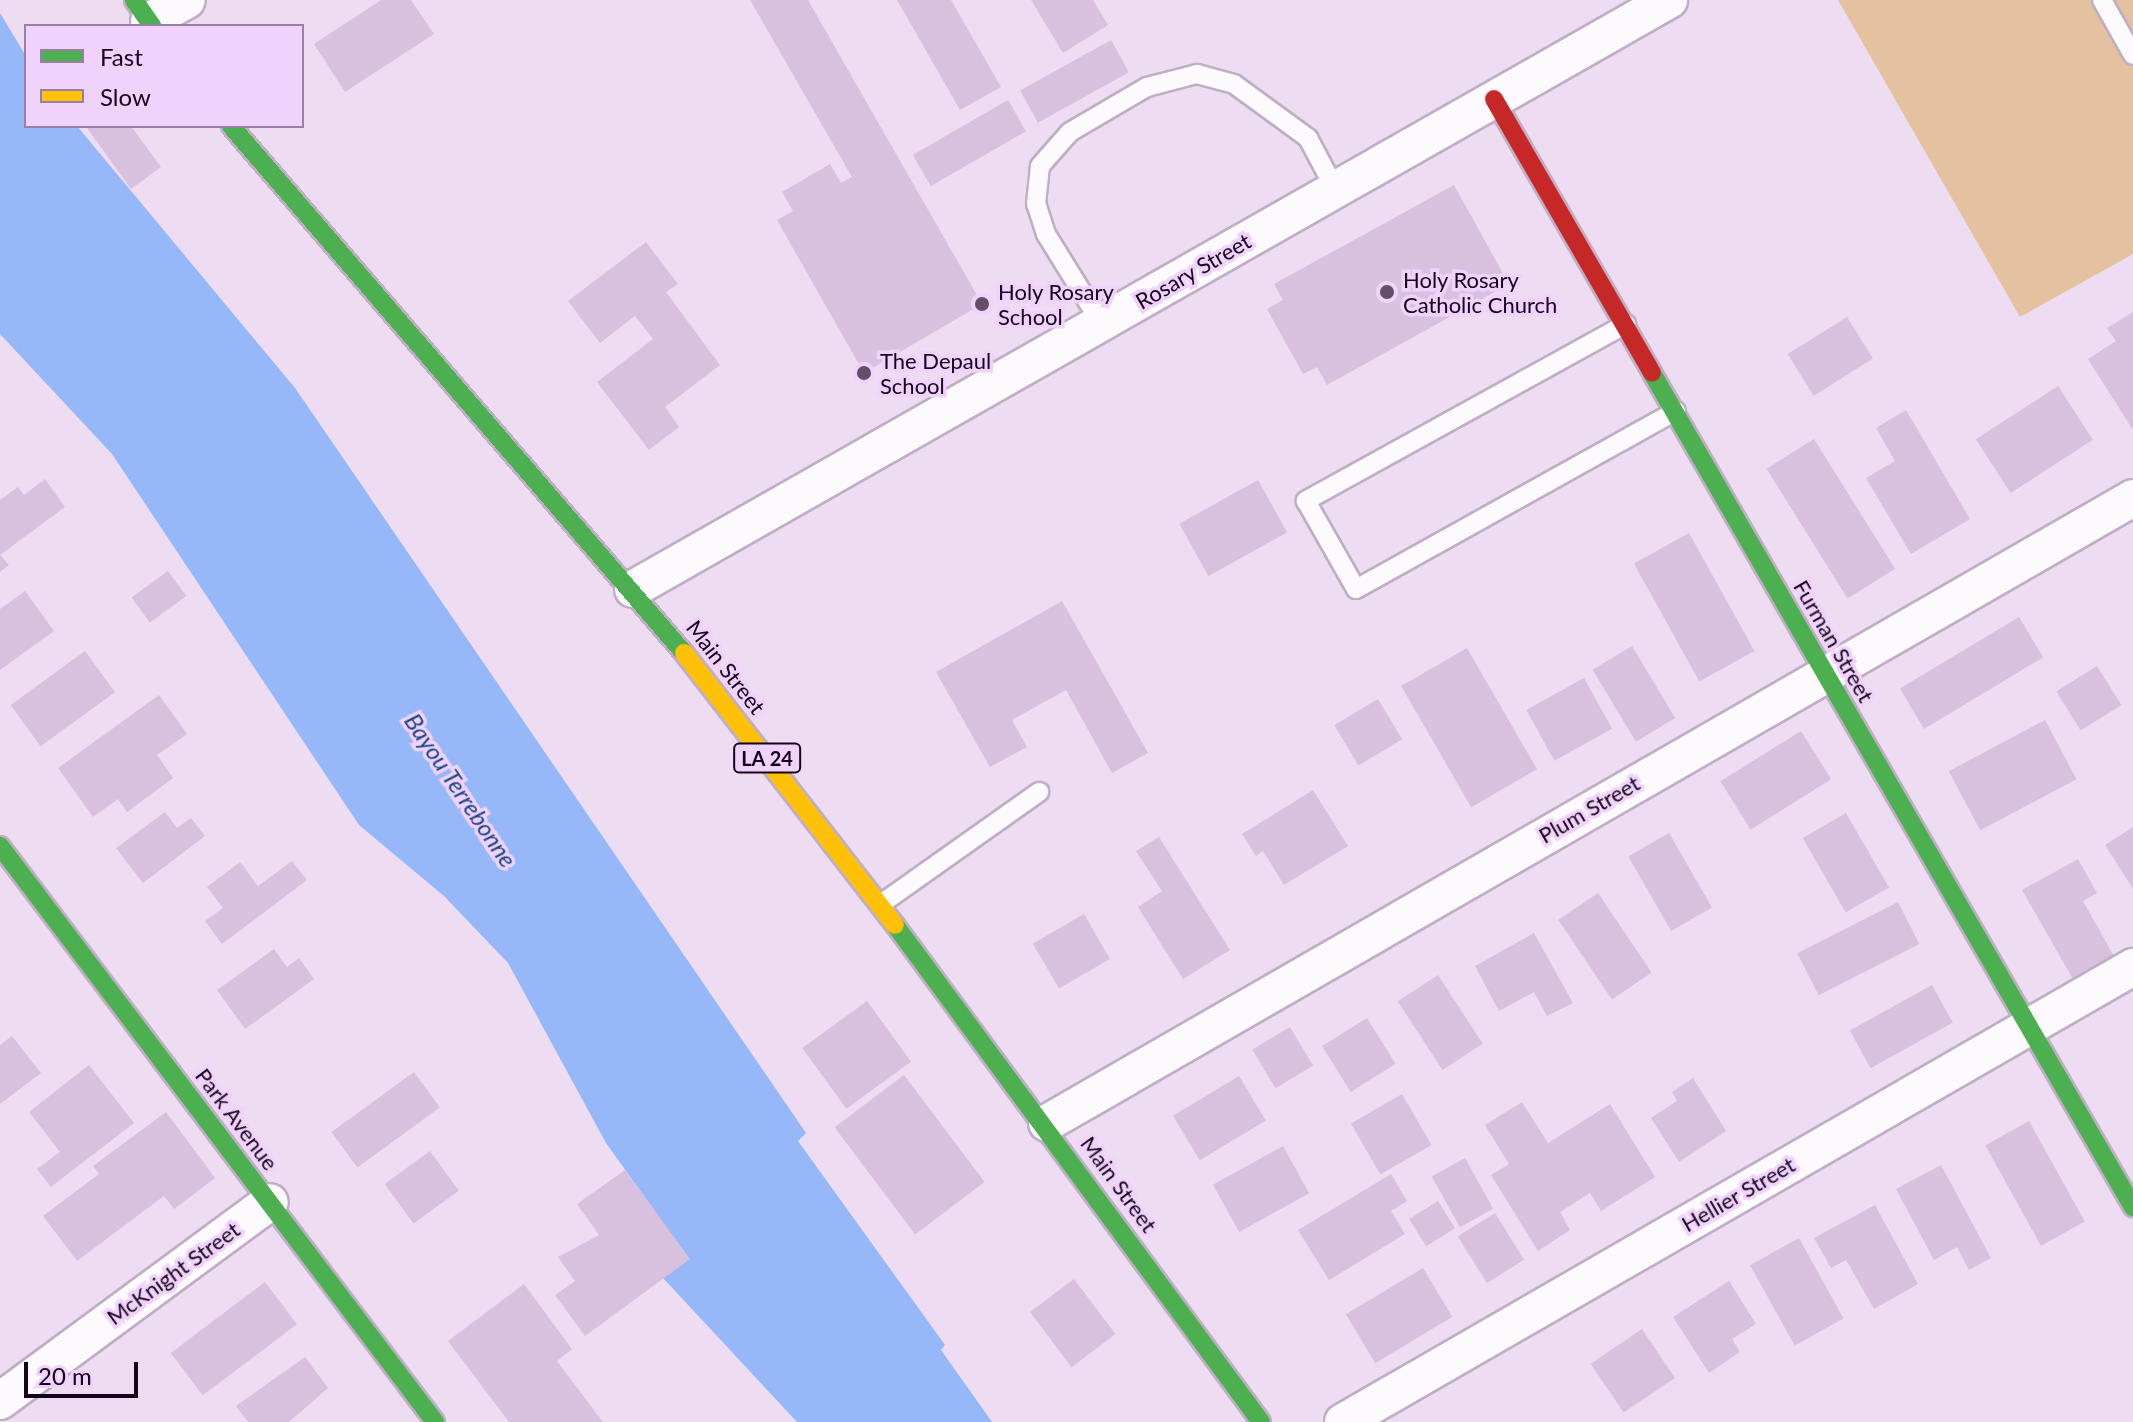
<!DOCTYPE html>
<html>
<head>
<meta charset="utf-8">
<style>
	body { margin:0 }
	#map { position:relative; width:2133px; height:1422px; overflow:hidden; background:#eddcf2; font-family:Lato,sans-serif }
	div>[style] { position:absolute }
	.green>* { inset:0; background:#e5c29f }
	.water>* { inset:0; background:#96b8f8 }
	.building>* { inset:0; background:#d8c1df; transform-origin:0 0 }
	.roads { filter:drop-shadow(2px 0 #bfaec4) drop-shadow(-2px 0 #bfaec4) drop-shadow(0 2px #bfaec4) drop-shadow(0 -2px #bfaec4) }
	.lane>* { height:18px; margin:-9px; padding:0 9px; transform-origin:9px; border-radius:9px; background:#fcfafd }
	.street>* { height:36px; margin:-18px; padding:0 18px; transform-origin:18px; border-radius:18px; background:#fcfafd }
	.fast>* { height:18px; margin:-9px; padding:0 9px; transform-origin:9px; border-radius:9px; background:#4caf50 }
	.slow>* { height:18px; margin:-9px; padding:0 9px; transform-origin:9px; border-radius:9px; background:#ffc107 }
	.jam>* { height:18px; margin:-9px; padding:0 9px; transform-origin:9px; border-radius:9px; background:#c62828 }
	.dots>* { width:22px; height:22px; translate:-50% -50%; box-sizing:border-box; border:4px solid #f1d2fc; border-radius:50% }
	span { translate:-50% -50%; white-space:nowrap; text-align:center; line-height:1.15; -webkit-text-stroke:7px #f1d2fc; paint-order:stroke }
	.shield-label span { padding:2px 6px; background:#f1d2fc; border:2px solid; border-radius:6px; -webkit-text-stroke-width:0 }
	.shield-label { font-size:20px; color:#15041b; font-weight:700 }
	.street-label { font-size:22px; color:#15041b }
	.poi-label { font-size:22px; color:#15041b }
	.left { translate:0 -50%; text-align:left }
	.water-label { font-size:24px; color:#184786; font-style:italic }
	.legend { position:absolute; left:24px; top:24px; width:280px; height:104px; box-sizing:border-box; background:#f1d2fc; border:2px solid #9980a2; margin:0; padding:10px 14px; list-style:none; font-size:24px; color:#15041b }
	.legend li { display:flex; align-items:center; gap:16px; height:40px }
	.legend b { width:40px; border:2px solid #9980a2 }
	.scale { position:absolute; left:24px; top:1362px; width:114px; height:36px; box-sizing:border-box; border:4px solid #15041b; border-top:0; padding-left:10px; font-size:24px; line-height:28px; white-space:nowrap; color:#15041b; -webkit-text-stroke:6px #f1d2fc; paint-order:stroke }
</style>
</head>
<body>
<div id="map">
	<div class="green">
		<div style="clip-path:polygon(1838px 0,2133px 0,2133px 254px,2020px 317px)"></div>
	</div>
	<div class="water">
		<div style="clip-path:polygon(0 13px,26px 56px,26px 126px,77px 126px,295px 388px,806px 1133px,798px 1141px,945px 1345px,941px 1350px,992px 1422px,797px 1422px,663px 1278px,687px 1256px,606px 1143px,508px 963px,444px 896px,359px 825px,112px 454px,0 334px)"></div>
	</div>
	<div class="building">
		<div style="clip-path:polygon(381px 0,411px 0,434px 34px,345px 92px,314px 44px)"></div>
		<div style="clip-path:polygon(750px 0,808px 0,982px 304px,864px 373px,777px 220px,793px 211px,782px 192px,830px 164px,841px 183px,852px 177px)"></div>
		<div style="clip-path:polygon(897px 0,951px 0,1001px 87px,960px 110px)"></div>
		<div style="clip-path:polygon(1031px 0,1093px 0,1108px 25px,1063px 53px)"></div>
		<div style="left:1111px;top:40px;width:37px;height:104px;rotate:61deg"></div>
		<div style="left:1008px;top:100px;width:36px;height:110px;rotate:60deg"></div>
		<div style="clip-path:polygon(131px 126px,161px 167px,131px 189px,87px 128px)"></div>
		<div style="clip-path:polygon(1454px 185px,1509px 284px,1327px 385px,1317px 367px,1303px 374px,1267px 309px,1283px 300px,1274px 284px)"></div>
		<div style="clip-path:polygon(646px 242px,678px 284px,666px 292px,720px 365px,665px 407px,679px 427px,649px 450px,597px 382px,653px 339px,635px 316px,600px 343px,568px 301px)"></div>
		<div style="clip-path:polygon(2133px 312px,2133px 430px,2088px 359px,2116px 341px,2107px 328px)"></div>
		<div style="left:1847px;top:317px;width:49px;height:70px;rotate:58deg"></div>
		<div style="left:2058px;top:386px;width:64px;height:98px;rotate:57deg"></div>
		<div style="clip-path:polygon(1906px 410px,1970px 519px,1911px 554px,1866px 478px,1895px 461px,1876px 428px)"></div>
		<div style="left:1814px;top:439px;width:153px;height:56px;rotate:58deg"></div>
		<div style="clip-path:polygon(45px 479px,65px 507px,0 555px,9px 565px,0 572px,0 500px,18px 487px,24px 495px)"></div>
		<div style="left:1258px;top:480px;width:60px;height:90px;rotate:61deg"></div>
		<div style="left:1689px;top:533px;width:135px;height:63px;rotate:61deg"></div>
		<div style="left:168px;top:571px;width:31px;height:45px;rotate:54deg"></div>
		<div style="clip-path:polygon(25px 591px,54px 631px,0 670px,0 609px)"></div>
		<div style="clip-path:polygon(1062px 601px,1148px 753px,1112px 773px,1066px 690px,1012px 720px,1027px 747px,990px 767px,936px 672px)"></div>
		<div style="left:2019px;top:617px;width:47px;height:139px;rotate:59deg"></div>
		<div style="left:1632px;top:646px;width:84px;height:46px;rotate:59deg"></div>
		<div style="left:1467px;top:648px;width:140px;height:76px;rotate:60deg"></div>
		<div style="left:85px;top:651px;width:51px;height:92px;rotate:54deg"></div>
		<div style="left:2097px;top:666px;width:46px;height:48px;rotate:58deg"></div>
		<div style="left:1584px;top:678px;width:58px;height:66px;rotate:61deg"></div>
		<div style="clip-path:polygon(159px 695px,187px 734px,157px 755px,173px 778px,127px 812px,118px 799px,93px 817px,58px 768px)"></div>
		<div style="left:1378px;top:699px;width:47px;height:51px;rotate:59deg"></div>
		<div style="left:2045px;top:720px;width:67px;height:109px;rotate:62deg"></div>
		<div style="left:1801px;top:731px;width:57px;height:95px;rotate:58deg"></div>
		<div style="clip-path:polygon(1313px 790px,1348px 846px,1284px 885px,1263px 851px,1256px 856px,1242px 834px)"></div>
		<div style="clip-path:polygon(165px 812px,177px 828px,191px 818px,205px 836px,143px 883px,116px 848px)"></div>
		<div style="left:1846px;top:813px;width:86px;height:50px;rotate:60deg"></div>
		<div style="clip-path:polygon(2133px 827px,2133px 889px,2105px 845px)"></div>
		<div style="left:1669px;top:833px;width:86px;height:47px;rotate:60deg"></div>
		<div style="clip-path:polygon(1159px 837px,1230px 950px,1183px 979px,1138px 907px,1162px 891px,1136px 851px)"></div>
		<div style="clip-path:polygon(2078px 859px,2097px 893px,2083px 901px,2115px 958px,2074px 981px,2022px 890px)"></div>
		<div style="clip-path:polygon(292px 861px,307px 880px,222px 944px,205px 921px,223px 908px,207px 887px,240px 862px,258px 886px)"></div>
		<div style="left:1598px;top:893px;width:96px;height:48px;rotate:56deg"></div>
		<div style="left:1898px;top:902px;width:47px;height:113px;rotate:63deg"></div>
		<div style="left:1084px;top:914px;width:52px;height:59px;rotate:60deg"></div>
		<div style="clip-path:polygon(1534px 933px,1573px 1003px,1547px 1016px,1534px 992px,1499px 1011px,1475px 966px)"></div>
		<div style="clip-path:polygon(274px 949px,287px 967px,299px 958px,314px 979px,245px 1029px,217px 990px)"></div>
		<div style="left:1438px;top:975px;width:82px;height:48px;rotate:57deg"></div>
		<div style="left:1932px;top:985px;width:43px;height:94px;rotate:61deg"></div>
		<div style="left:867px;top:1001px;width:75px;height:80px;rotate:54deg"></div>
		<div style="left:1367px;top:1018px;width:54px;height:53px;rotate:58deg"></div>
		<div style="left:1290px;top:1027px;width:45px;height:44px;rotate:59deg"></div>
		<div style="clip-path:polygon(12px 1036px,41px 1073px,0 1104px,0 1045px)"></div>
		<div style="clip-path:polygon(89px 1065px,134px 1123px,51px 1187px,37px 1169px,60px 1152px,29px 1112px)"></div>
		<div style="left:414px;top:1072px;width:44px;height:102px;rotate:54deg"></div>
		<div style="left:904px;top:1075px;width:134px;height:87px;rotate:53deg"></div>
		<div style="left:1239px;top:1076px;width:52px;height:77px;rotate:59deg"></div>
		<div style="clip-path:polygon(1693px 1078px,1726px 1131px,1679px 1162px,1651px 1118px,1677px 1101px,1672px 1092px)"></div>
		<div style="left:1402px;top:1094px;width:59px;height:59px;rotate:60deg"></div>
		<div style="clip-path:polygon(1522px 1102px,1548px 1143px,1610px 1104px,1655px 1177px,1601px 1211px,1590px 1193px,1560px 1212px,1570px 1230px,1538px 1251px,1491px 1175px,1509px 1164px,1485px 1125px)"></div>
		<div style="clip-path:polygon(166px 1112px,215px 1178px,174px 1209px,164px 1196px,77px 1261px,43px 1216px,99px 1174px,93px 1166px)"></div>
		<div style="left:2029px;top:1121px;width:115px;height:50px;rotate:61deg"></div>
		<div style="left:1283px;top:1146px;width:54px;height:80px;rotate:61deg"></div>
		<div style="left:430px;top:1151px;width:49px;height:56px;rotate:54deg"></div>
		<div style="left:1465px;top:1158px;width:58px;height:38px;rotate:61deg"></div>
		<div style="clip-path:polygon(1941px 1165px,1991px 1258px,1969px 1270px,1957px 1247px,1934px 1260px,1896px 1189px)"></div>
		<div style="clip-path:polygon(625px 1170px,690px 1259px,585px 1336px,555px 1295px,575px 1281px,558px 1257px,599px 1235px,577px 1204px)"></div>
		<div style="clip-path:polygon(1391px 1174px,1407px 1201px,1391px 1211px,1405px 1234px,1329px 1280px,1298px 1230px)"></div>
		<div style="left:1438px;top:1201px;width:32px;height:34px;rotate:58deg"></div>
		<div style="clip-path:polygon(1875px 1205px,1918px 1284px,1874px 1309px,1846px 1260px,1831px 1268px,1814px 1238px)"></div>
		<div style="left:1495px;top:1213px;width:55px;height:44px;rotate:58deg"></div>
		<div style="left:1799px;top:1238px;width:92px;height:56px;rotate:61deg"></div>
		<div style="left:1423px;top:1268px;width:57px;height:90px;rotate:59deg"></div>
		<div style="left:1074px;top:1279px;width:69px;height:55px;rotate:53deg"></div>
		<div style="clip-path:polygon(1729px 1281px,1756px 1324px,1732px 1339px,1740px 1352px,1709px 1373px,1673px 1317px)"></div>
		<div style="left:265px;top:1282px;width:53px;height:118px;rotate:53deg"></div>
		<div style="clip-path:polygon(524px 1284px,572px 1349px,557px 1361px,603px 1422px,509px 1422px,448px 1341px)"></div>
		<div style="left:1642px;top:1329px;width:59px;height:62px;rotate:56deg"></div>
		<div style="clip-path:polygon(305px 1357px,328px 1388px,289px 1422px,248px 1422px,236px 1406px)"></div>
	</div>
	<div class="roads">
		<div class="lane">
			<div style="left:2102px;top:0;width:63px;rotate:60.6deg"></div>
			<div style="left:1101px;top:323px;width:105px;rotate:-121.7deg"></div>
			<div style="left:1046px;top:234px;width:32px;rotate:-108deg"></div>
			<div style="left:1036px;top:204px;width:38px;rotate:-84deg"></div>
			<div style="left:1040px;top:166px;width:45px;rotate:-48.6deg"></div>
			<div style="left:1070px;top:132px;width:89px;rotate:-30.3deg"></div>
			<div style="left:1147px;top:87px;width:52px;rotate:-14.6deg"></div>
			<div style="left:1197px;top:74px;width:38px;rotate:15deg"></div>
			<div style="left:1234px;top:84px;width:92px;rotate:36.1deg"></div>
			<div style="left:1308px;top:138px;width:58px;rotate:62.1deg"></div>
			<div style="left:1626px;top:324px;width:366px;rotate:151.1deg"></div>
			<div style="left:1306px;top:501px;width:101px;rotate:60.4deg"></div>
			<div style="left:1356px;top:589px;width:366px;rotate:-29.1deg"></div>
			<div style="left:881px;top:904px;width:194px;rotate:-35.3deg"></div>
		</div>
		<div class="street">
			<div style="left:149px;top:21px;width:43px;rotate:-28.9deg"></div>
			<div style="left:633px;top:589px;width:1192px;rotate:-29.62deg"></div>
			<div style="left:1047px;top:1123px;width:1253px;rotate:-29.92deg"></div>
			<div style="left:0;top:1401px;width:335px;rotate:-36.4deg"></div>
			<div style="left:1343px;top:1422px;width:912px;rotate:-29.94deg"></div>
		</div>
		<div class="fast">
			<div style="left:134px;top:0;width:32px;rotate:55deg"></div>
			<div style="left:231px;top:126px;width:695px;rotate:49.32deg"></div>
			<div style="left:1652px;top:373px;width:963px;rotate:60.03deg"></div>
			<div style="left:0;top:846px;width:722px;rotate:52.94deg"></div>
			<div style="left:895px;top:925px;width:617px;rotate:53.63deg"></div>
		</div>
		<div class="slow">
			<div style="left:684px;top:653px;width:344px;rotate:52.2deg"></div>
		</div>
		<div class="jam">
			<div style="left:1494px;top:99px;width:316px;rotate:60deg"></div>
		</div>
	</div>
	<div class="dots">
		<div style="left:1387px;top:292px;background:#615066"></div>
		<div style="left:982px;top:304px;background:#615066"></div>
		<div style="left:864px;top:373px;background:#615066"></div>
	</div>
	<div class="shield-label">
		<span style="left:767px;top:758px">LA 24</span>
	</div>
	<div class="street-label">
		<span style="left:1193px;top:271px;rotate:-30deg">Rosary Street</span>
		<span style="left:1834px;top:641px;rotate:60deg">Furman Street</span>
		<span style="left:726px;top:667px;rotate:52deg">Main Street</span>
		<span style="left:1589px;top:809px;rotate:-30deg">Plum Street</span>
		<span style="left:237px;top:1119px;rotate:53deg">Park Avenue</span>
		<span style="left:1119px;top:1184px;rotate:54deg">Main Street</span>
		<span style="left:1738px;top:1194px;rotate:-30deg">Hellier Street</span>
		<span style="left:173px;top:1273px;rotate:-36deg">McKnight Street</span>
	</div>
	<div class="poi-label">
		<span class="left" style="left:1403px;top:292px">Holy Rosary<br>Catholic Church</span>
		<span class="left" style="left:998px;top:304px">Holy Rosary<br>School</span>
		<span class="left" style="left:880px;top:373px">The Depaul<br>School</span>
	</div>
	<div class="water-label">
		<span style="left:461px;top:790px;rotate:56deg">Bayou Terrebonne</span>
	</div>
	<ul class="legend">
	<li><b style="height:10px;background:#4caf50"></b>Fast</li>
	<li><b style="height:10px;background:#ffc107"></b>Slow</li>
	</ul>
	<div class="scale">20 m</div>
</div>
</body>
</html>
